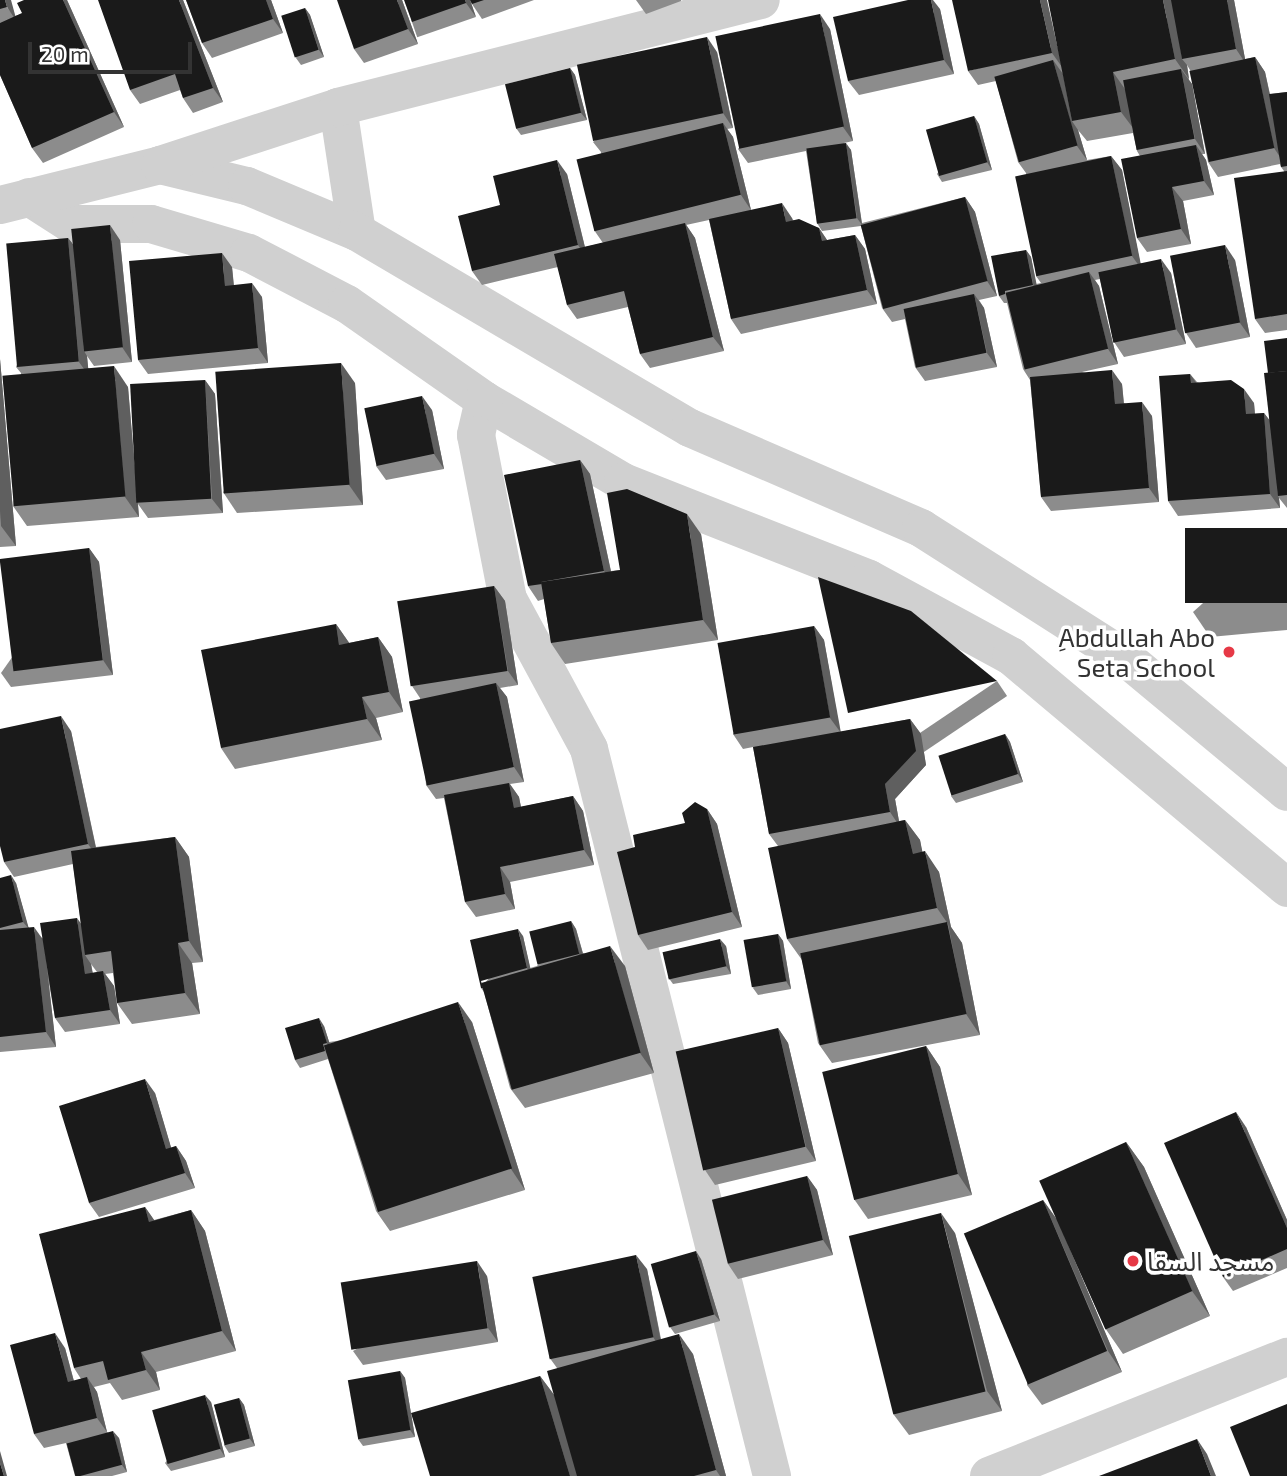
<!DOCTYPE html>
<html>
<head>
<meta charset="utf-8">
<style>
	body { margin:0 }
	#map { position:relative; width:1287px; height:1476px; overflow:hidden; background:#fff; font-family:"Exo 2","Noto Sans Arabic",sans-serif }
	div>[style] { position:absolute }
	.minor>* { height:38px; margin:-19px; padding:0 19px; transform-origin:19px; border-radius:19px; background:#d0d0d0 }
	.wall>* { inset:0; background:#8c8c8c; transform-origin:0 0 }
	.shaded-wall>* { inset:0; background:#5f5f5f }
	.building>* { inset:0; background:#1a1a1a; transform-origin:0 0 }
	.dots>* { width:19px; height:19px; translate:-50% -50%; box-sizing:border-box; border:4px solid #fff; border-radius:50% }
	span { translate:-50% -50%; white-space:nowrap; text-align:center; line-height:1.15; -webkit-text-stroke:7px #fff; paint-order:stroke }
	.poi-label { font-size:26px; color:#333 }
	.right { translate:-100% -50%; text-align:right }
	.left { translate:0 -50%; text-align:left }
	.scale { position:absolute; left:28px; top:42px; width:164px; height:32px; box-sizing:border-box; border:4px solid #333; border-top:0; padding-left:9px; font-size:21px; line-height:24px; white-space:nowrap; color:#333; -webkit-text-stroke:5px #fff; paint-order:stroke }
</style>
</head>
<body>
<div id="map">
	<div class="minor">
		<div style="left:338px;top:107px;width:126px;rotate:81.4deg"></div>
		<div style="left:160px;top:165px;width:89px;rotate:13.6deg"></div>
		<div style="left:247px;top:186px;width:119px;rotate:22.7deg"></div>
		<div style="left:357px;top:232px;width:386px;rotate:30.5deg"></div>
		<div style="left:690px;top:428px;width:252px;rotate:23.4deg"></div>
		<div style="left:921px;top:528px;width:244px;rotate:32.5deg"></div>
		<div style="left:1127px;top:659px;width:208px;rotate:39.7deg"></div>
		<div style="left:29px;top:197px;width:50px;rotate:32.7deg"></div>
		<div style="left:71px;top:224px;width:80px"></div>
		<div style="left:151px;top:224px;width:102px;rotate:16.5deg"></div>
		<div style="left:249px;top:253px;width:110px;rotate:27.5deg"></div>
		<div style="left:347px;top:304px;width:167px;rotate:35deg"></div>
		<div style="left:484px;top:400px;width:161px;rotate:30.5deg"></div>
		<div style="left:623px;top:482px;width:264px;rotate:21.5deg"></div>
		<div style="left:869px;top:579px;width:162px;rotate:28.5deg"></div>
		<div style="left:1011px;top:656px;width:361px;rotate:40deg"></div>
		<div style="left:0;top:205px;width:165px;rotate:-14deg"></div>
		<div style="left:160px;top:165px;width:187px;rotate:-18deg"></div>
		<div style="left:338px;top:107px;width:436px;rotate:-14.2deg"></div>
		<div style="left:484px;top:400px;width:36px;rotate:103deg"></div>
		<div style="left:476px;top:435px;width:167px;rotate:79deg"></div>
		<div style="left:508px;top:599px;width:170px;rotate:61.6deg"></div>
		<div style="left:589px;top:749px;width:750px;rotate:75.87deg"></div>
		<div style="left:989px;top:1476px;width:321px;rotate:-21.8deg"></div>
	</div>
	<div class="wall">
		<div style="clip-path:polygon(0 0,15px 16px,67px 0,124px 127px,43px 163px,32px 148px,0 75px)"></div>
		<div style="clip-path:polygon(183px 0,223px 102px,193px 113px,183px 98px,180px 90px,140px 104px,130px 90px)"></div>
		<div style="clip-path:polygon(186px 0,271px 0,283px 33px,212px 58px,202px 43px)"></div>
		<div style="clip-path:polygon(402px 0,418px 44px,364px 63px,354px 49px)"></div>
		<div style="left:470px;top:0;width:18px;height:62px;rotate:71deg"></div>
		<div style="clip-path:polygon(470px 0,534px 0,482px 19px,472px 4px)"></div>
		<div style="clip-path:polygon(636px 0,681px 0,681px 1px,646px 14px)"></div>
		<div style="clip-path:polygon(1234px 0,1245px 59px,1255px 57px,1265px 72px,1270px 94px,1287px 92px,1287px 330px,1265px 333px,1255px 319px,1284px 171px,1281px 167px,1280px 164px,1218px 177px,1208px 162px,1190px 70px,1187px 65px,1189px 80px,1192px 84px,1205px 154px,1202px 154px,1206px 160px,1214px 195px,1183px 201px,1191px 244px,1147px 252px,1137px 238px,1140px 156px,1137px 151px,1133px 133px,1087px 141px,1078px 130px,1087px 160px,1111px 156px,1122px 170px,1140px 263px,1171px 273px,1186px 344px,1124px 357px,1114px 342px,1100px 279px,1095px 280px,1099px 286px,1118px 364px,1082px 372px,1122px 384px,1124px 403px,1152px 416px,1159px 502px,1051px 511px,1041px 497px,1030px 380px,1023px 369px,1007px 303px,1004px 303px,999px 296px,1026px 250px,1031px 257px,1036px 284px,1041px 283px,1036px 276px,1026px 173px,1018px 162px,996px 81px,978px 85px,968px 71px)"></div>
		<div style="clip-path:polygon(305px 8px,310px 15px,324px 57px,301px 65px,296px 58px)"></div>
		<div style="clip-path:polygon(940px 9px,954px 74px,859px 95px,848px 81px)"></div>
		<div style="clip-path:polygon(830px 29px,853px 141px,844px 143px,851px 150px,862px 223px,965px 197px,975px 212px,997px 296px,979px 300px,984px 308px,997px 367px,925px 381px,915px 367px,905px 319px,892px 322px,882px 308px,861px 226px,822px 231px,817px 223px,806px 151px,748px 163px,738px 149px)"></div>
		<div style="clip-path:polygon(717px 52px,733px 128px,727px 129px,733px 137px,751px 210px,792px 218px,793px 220px,819px 228px,827px 240px,855px 235px,865px 249px,877px 304px,741px 334px,731px 319px,709px 220px,686px 225px,695px 238px,724px 351px,650px 368px,640px 354px,628px 307px,577px 319px,567px 305px,558px 267px,482px 285px,472px 271px,500px 205px,567px 174px,585px 247px,603px 243px,594px 230px,601px 152px,593px 142px)"></div>
		<div style="clip-path:polygon(570px 68px,575px 75px,587px 120px,521px 135px,516px 128px)"></div>
		<div style="clip-path:polygon(974px 116px,979px 124px,992px 170px,942px 182px,937px 174px)"></div>
		<div style="clip-path:polygon(68px 238px,73px 244px,120px 240px,132px 362px,94px 366px,87px 356px,88px 368px,128px 387px,137px 494px,205px 380px,215px 394px,223px 513px,148px 518px,138px 504px,139px 517px,27px 526px,13px 506px,21px 373px,16px 367px)"></div>
		<div style="clip-path:polygon(1235px 260px,1250px 337px,1196px 348px,1186px 333px)"></div>
		<div style="clip-path:polygon(232px 267px,234px 285px,262px 297px,268px 363px,148px 374px,138px 360px)"></div>
		<div style="clip-path:polygon(1287px 338px,1287px 508px,1279px 498px,1280px 508px,1178px 516px,1168px 501px,1190px 374px,1197px 382px,1254px 403px,1255px 414px,1264px 413px,1269px 420px,1268px 373px)"></div>
		<div style="clip-path:polygon(0 359px,16px 546px,0 547px)"></div>
		<div style="clip-path:polygon(355px 383px,363px 505px,237px 513px,223px 492px)"></div>
		<div style="clip-path:polygon(432px 410px,444px 469px,386px 480px,376px 466px)"></div>
		<div style="clip-path:polygon(580px 460px,590px 474px,611px 571px,620px 570px,701px 534px,718px 640px,565px 664px,551px 643px,544px 599px,538px 601px,528px 586px)"></div>
		<div style="clip-path:polygon(1287px 528px,1287px 630px,1210px 637px,1193px 612px)"></div>
		<div style="clip-path:polygon(89px 548px,99px 562px,113px 675px,11px 687px,1px 673px)"></div>
		<div style="clip-path:polygon(494px 586px,505px 601px,518px 685px,500px 688px,507px 697px,524px 782px,510px 784px,519px 797px,521px 807px,573px 796px,583px 811px,594px 865px,510px 882px,515px 909px,476px 917px,465px 902px,444px 798px,436px 799px,426px 785px,420px 698px,412px 686px)"></div>
		<div style="clip-path:polygon(336px 624px,349px 643px,378px 637px,392px 657px,403px 712px,376px 718px,382px 740px,235px 769px,221px 748px)"></div>
		<div style="clip-path:polygon(814px 626px,824px 640px,840px 732px,910px 719px,921px 734px,926px 765px,895px 799px,899px 821px,905px 820px,920px 840px,922px 852px,939px 872px,951px 927px,962px 943px,980px 1035px,832px 1063px,818px 1043px,802px 960px,787px 939px,778px 846px,769px 834px,753px 747px,743px 749px,733px 734px)"></div>
		<div style="left:997px;top:681px;width:18px;height:152px;rotate:56deg"></div>
		<div style="clip-path:polygon(evenodd,71px 731px,96px 847px,175px 837px,189px 857px,203px 962px,192px 963px,200px 1014px,132px 1024px,117px 1003px,113px 973px,105px 974px,114px 986px,120px 1024px,65px 1032px,55px 1018px,48px 978px,56px 1047px,0 1052px,0 878px,16px 883px,28px 927px,42px 938px,81px 924px,73px 864px,14px 877px,4px 862px,71px 731px,91px 964px,97px 972px,93px 973px,91px 964px)"></div>
		<div style="clip-path:polygon(1005px 734px,1010px 742px,1023px 782px,956px 803px,951px 796px)"></div>
		<div style="clip-path:polygon(707px 809px,717px 824px,742px 927px,648px 950px,638px 935px,685px 823px)"></div>
		<div style="clip-path:polygon(571px 921px,576px 929px,583px 953px,625px 966px,654px 1073px,525px 1108px,510px 1088px,484px 992px,481px 988px,523px 936px,530px 968px,537px 966px)"></div>
		<div style="clip-path:polygon(778px 934px,783px 941px,791px 989px,758px 995px,753px 988px)"></div>
		<div style="clip-path:polygon(726px 946px,731px 974px,673px 984px,668px 977px)"></div>
		<div style="clip-path:polygon(472px 1022px,525px 1190px,390px 1231px,376px 1211px,328px 1059px,300px 1068px,295px 1060px,324px 1026px,329px 1042px)"></div>
		<div style="clip-path:polygon(778px 1028px,788px 1043px,816px 1161px,715px 1185px,705px 1170px)"></div>
		<div style="clip-path:polygon(926px 1046px,940px 1067px,972px 1195px,868px 1219px,854px 1199px)"></div>
		<div style="clip-path:polygon(155px 1093px,171px 1148px,176px 1146px,186px 1161px,195px 1188px,99px 1217px,89px 1203px)"></div>
		<div style="clip-path:polygon(1246px 1127px,1287px 1220px,1287px 1268px,1233px 1291px,1223px 1277px)"></div>
		<div style="clip-path:polygon(1126px 1142px,1144px 1167px,1210px 1316px,1123px 1354px,1105px 1328px,1063px 1234px,1122px 1372px,1042px 1405px,1027px 1385px,1043px 1200px,1057px 1220px)"></div>
		<div style="clip-path:polygon(807px 1176px,817px 1190px,833px 1255px,738px 1279px,728px 1264px)"></div>
		<div style="clip-path:polygon(145px 1207px,154px 1220px,191px 1210px,205px 1231px,236px 1351px,156px 1372px,160px 1390px,122px 1400px,110px 1383px,94px 1387px,97px 1392px,107px 1432px,119px 1438px,127px 1472px,112px 1476px,75px 1476px,66px 1443px,44px 1448px,34px 1434px,65px 1348px,74px 1381px,81px 1379px,74px 1368px)"></div>
		<div style="clip-path:polygon(955px 1233px,1002px 1411px,909px 1435px,894px 1415px)"></div>
		<div style="clip-path:polygon(701px 1259px,720px 1321px,675px 1334px,670px 1327px)"></div>
		<div style="clip-path:polygon(647px 1269px,661px 1339px,693px 1354px,726px 1476px,430px 1476px,540px 1376px,554px 1395px,557px 1368px,549px 1357px)"></div>
		<div style="clip-path:polygon(487px 1276px,498px 1342px,363px 1365px,353px 1351px)"></div>
		<div style="clip-path:polygon(400px 1371px,405px 1378px,415px 1437px,363px 1446px,358px 1439px)"></div>
		<div style="clip-path:polygon(239px 1398px,244px 1405px,255px 1446px,229px 1453px,224px 1445px)"></div>
		<div style="clip-path:polygon(211px 1402px,225px 1457px,171px 1471px,165px 1463px)"></div>
	</div>
	<div class="shaded-wall">
		<div style="clip-path:polygon(5px 0,11px 0,17px 22px,7px 7px)"></div>
		<div style="clip-path:polygon(63px 0,67px 0,124px 127px,114px 112px)"></div>
		<div style="clip-path:polygon(179px 0,183px 0,223px 102px,213px 88px)"></div>
		<div style="clip-path:polygon(266px 0,271px 0,283px 33px,273px 19px)"></div>
		<div style="clip-path:polygon(397px 0,402px 0,418px 44px,408px 29px)"></div>
		<div style="clip-path:polygon(465px 0,470px 0,476px 17px,466px 3px)"></div>
		<div style="clip-path:polygon(931px 0,933px 0,940px 9px,954px 74px,944px 60px)"></div>
		<div style="clip-path:polygon(1040px 0,1047px 0,1062px 67px,1052px 53px)"></div>
		<div style="clip-path:polygon(1163px 0,1173px 0,1182px 59px,1187px 65px,1189px 79px,1175px 59px)"></div>
		<div style="clip-path:polygon(1227px 0,1234px 0,1246px 64px,1236px 49px)"></div>
		<div style="clip-path:polygon(305px 8px,310px 15px,324px 57px,319px 50px)"></div>
		<div style="clip-path:polygon(820px 14px,830px 29px,853px 141px,843px 127px)"></div>
		<div style="clip-path:polygon(707px 37px,717px 52px,733px 128px,723px 113px)"></div>
		<div style="clip-path:polygon(1255px 57px,1265px 72px,1284px 163px,1274px 148px)"></div>
		<div style="clip-path:polygon(1053px 60px,1063px 74px,1072px 121px,1078px 130px,1087px 160px,1077px 146px)"></div>
		<div style="clip-path:polygon(570px 68px,575px 75px,587px 120px,581px 113px)"></div>
		<div style="clip-path:polygon(1181px 69px,1192px 84px,1205px 154px,1195px 139px)"></div>
		<div style="clip-path:polygon(1113px 72px,1127px 92px,1136px 132px,1121px 112px)"></div>
		<div style="clip-path:polygon(974px 116px,979px 124px,992px 170px,987px 162px)"></div>
		<div style="clip-path:polygon(723px 123px,733px 137px,751px 210px,741px 195px)"></div>
		<div style="clip-path:polygon(846px 143px,851px 150px,862px 225px,857px 218px)"></div>
		<div style="clip-path:polygon(1196px 145px,1206px 160px,1214px 195px,1204px 181px)"></div>
		<div style="clip-path:polygon(1111px 156px,1122px 170px,1142px 270px,1132px 256px)"></div>
		<div style="clip-path:polygon(557px 160px,567px 174px,588px 260px,578px 245px)"></div>
		<div style="clip-path:polygon(1172px 187px,1183px 201px,1191px 244px,1181px 229px)"></div>
		<div style="clip-path:polygon(965px 197px,975px 212px,997px 296px,987px 281px)"></div>
		<div style="clip-path:polygon(782px 203px,792px 218px,796px 236px,786px 222px)"></div>
		<div style="clip-path:polygon(685px 223px,695px 238px,724px 351px,713px 337px)"></div>
		<div style="clip-path:polygon(110px 225px,120px 240px,132px 362px,122px 347px)"></div>
		<div style="clip-path:polygon(819px 228px,829px 243px,822px 241px)"></div>
		<div style="clip-path:polygon(855px 235px,865px 249px,877px 304px,867px 290px)"></div>
		<div style="clip-path:polygon(68px 238px,79px 252px,84px 351px,87px 356px,89px 376px,79px 362px)"></div>
		<div style="clip-path:polygon(1225px 245px,1235px 260px,1250px 337px,1240px 323px)"></div>
		<div style="clip-path:polygon(1026px 250px,1031px 257px,1039px 296px,1034px 288px)"></div>
		<div style="clip-path:polygon(222px 253px,232px 267px,235px 300px,225px 286px)"></div>
		<div style="clip-path:polygon(1161px 259px,1171px 273px,1186px 344px,1176px 329px)"></div>
		<div style="clip-path:polygon(1089px 272px,1099px 286px,1118px 364px,1108px 349px)"></div>
		<div style="clip-path:polygon(252px 283px,262px 297px,268px 363px,258px 348px)"></div>
		<div style="clip-path:polygon(974px 294px,984px 308px,997px 367px,987px 353px)"></div>
		<div style="clip-path:polygon(0 359px,16px 546px,1px 526px,0 511px)"></div>
		<div style="clip-path:polygon(341px 363px,355px 383px,363px 505px,349px 485px)"></div>
		<div style="clip-path:polygon(114px 366px,128px 387px,139px 517px,125px 497px)"></div>
		<div style="clip-path:polygon(1112px 370px,1122px 384px,1125px 418px,1115px 404px)"></div>
		<div style="clip-path:polygon(1190px 374px,1200px 388px,1191px 383px)"></div>
		<div style="clip-path:polygon(205px 380px,215px 394px,223px 513px,212px 499px)"></div>
		<div style="clip-path:polygon(1244px 389px,1254px 403px,1256px 429px,1246px 414px)"></div>
		<div style="clip-path:polygon(422px 396px,432px 410px,444px 469px,434px 454px)"></div>
		<div style="clip-path:polygon(1142px 402px,1152px 416px,1159px 502px,1149px 488px)"></div>
		<div style="clip-path:polygon(1264px 413px,1275px 427px,1278px 496px,1279px 498px,1280px 508px,1270px 494px)"></div>
		<div style="clip-path:polygon(580px 460px,590px 474px,614px 586px,604px 571px)"></div>
		<div style="clip-path:polygon(687px 514px,701px 534px,718px 640px,703px 620px)"></div>
		<div style="clip-path:polygon(89px 548px,99px 562px,113px 675px,103px 660px)"></div>
		<div style="clip-path:polygon(494px 586px,505px 601px,518px 685px,508px 671px)"></div>
		<div style="clip-path:polygon(336px 624px,350px 644px,339px 645px)"></div>
		<div style="clip-path:polygon(814px 626px,824px 640px,841px 733px,830px 718px)"></div>
		<div style="clip-path:polygon(378px 637px,392px 657px,403px 712px,389px 692px)"></div>
		<div style="clip-path:polygon(496px 683px,507px 697px,524px 782px,514px 767px)"></div>
		<div style="clip-path:polygon(362px 697px,376px 718px,382px 740px,367px 719px)"></div>
		<div style="clip-path:polygon(61px 716px,71px 731px,98px 858px,88px 844px)"></div>
		<div style="clip-path:polygon(910px 719px,921px 734px,926px 765px,895px 799px,900px 827px,890px 812px,885px 784px)"></div>
		<div style="clip-path:polygon(1005px 734px,1010px 742px,1023px 782px,1018px 774px)"></div>
		<div style="clip-path:polygon(509px 783px,519px 797px,524px 823px,514px 808px)"></div>
		<div style="clip-path:polygon(573px 796px,583px 811px,594px 865px,584px 850px)"></div>
		<div style="clip-path:polygon(707px 809px,717px 824px,742px 927px,732px 912px)"></div>
		<div style="clip-path:polygon(905px 820px,920px 840px,927px 874px,913px 854px)"></div>
		<div style="clip-path:polygon(175px 837px,189px 857px,203px 962px,189px 941px)"></div>
		<div style="clip-path:polygon(925px 851px,939px 872px,951px 927px,962px 943px,980px 1035px,966px 1014px,948px 924px,937px 908px)"></div>
		<div style="clip-path:polygon(500px 867px,510px 882px,515px 909px,505px 894px)"></div>
		<div style="clip-path:polygon(11px 875px,16px 883px,29px 929px,23px 922px)"></div>
		<div style="clip-path:polygon(77px 918px,87px 932px,85px 955px,91px 964px,95px 989px,85px 974px)"></div>
		<div style="clip-path:polygon(571px 921px,576px 929px,587px 969px,581px 962px)"></div>
		<div style="clip-path:polygon(34px 927px,44px 941px,56px 1047px,46px 1032px)"></div>
		<div style="clip-path:polygon(518px 929px,523px 936px,534px 984px,529px 976px)"></div>
		<div style="clip-path:polygon(778px 934px,783px 941px,791px 989px,786px 981px)"></div>
		<div style="clip-path:polygon(720px 939px,726px 946px,731px 974px,726px 966px)"></div>
		<div style="clip-path:polygon(178px 943px,192px 963px,200px 1014px,185px 993px)"></div>
		<div style="clip-path:polygon(610px 946px,625px 966px,654px 1073px,640px 1053px)"></div>
		<div style="clip-path:polygon(103px 971px,114px 986px,120px 1024px,110px 1010px)"></div>
		<div style="clip-path:polygon(458px 1002px,472px 1022px,525px 1190px,511px 1169px)"></div>
		<div style="clip-path:polygon(319px 1018px,324px 1026px,334px 1057px,329px 1050px)"></div>
		<div style="clip-path:polygon(778px 1028px,788px 1043px,816px 1161px,806px 1147px)"></div>
		<div style="clip-path:polygon(926px 1046px,940px 1067px,972px 1195px,958px 1174px)"></div>
		<div style="clip-path:polygon(145px 1079px,155px 1093px,176px 1164px,166px 1149px)"></div>
		<div style="clip-path:polygon(1236px 1112px,1246px 1127px,1287px 1220px,1287px 1228px)"></div>
		<div style="clip-path:polygon(1126px 1142px,1144px 1167px,1210px 1316px,1192px 1291px)"></div>
		<div style="clip-path:polygon(176px 1146px,186px 1161px,195px 1188px,185px 1173px)"></div>
		<div style="clip-path:polygon(807px 1176px,817px 1190px,833px 1255px,823px 1240px)"></div>
		<div style="clip-path:polygon(1043px 1200px,1058px 1221px,1122px 1372px,1108px 1351px)"></div>
		<div style="clip-path:polygon(145px 1207px,159px 1227px,149px 1222px)"></div>
		<div style="clip-path:polygon(191px 1210px,205px 1231px,236px 1351px,222px 1331px)"></div>
		<div style="clip-path:polygon(941px 1213px,955px 1233px,1002px 1411px,987px 1391px)"></div>
		<div style="clip-path:polygon(696px 1251px,701px 1259px,720px 1321px,714px 1314px)"></div>
		<div style="clip-path:polygon(636px 1255px,647px 1269px,663px 1352px,653px 1337px)"></div>
		<div style="clip-path:polygon(477px 1261px,487px 1276px,498px 1342px,488px 1328px)"></div>
		<div style="clip-path:polygon(55px 1333px,65px 1348px,78px 1397px,68px 1382px)"></div>
		<div style="clip-path:polygon(679px 1334px,693px 1354px,726px 1476px,720px 1476px,716px 1470px)"></div>
		<div style="clip-path:polygon(141px 1352px,156px 1372px,160px 1390px,146px 1370px)"></div>
		<div style="clip-path:polygon(400px 1371px,405px 1378px,415px 1437px,410px 1430px)"></div>
		<div style="clip-path:polygon(540px 1376px,555px 1396px,578px 1476px,570px 1476px)"></div>
		<div style="clip-path:polygon(87px 1377px,97px 1392px,107px 1432px,97px 1418px)"></div>
		<div style="clip-path:polygon(205px 1395px,211px 1402px,225px 1457px,220px 1449px)"></div>
		<div style="clip-path:polygon(239px 1398px,244px 1405px,255px 1446px,250px 1439px)"></div>
		<div style="clip-path:polygon(113px 1431px,119px 1438px,127px 1472px,122px 1465px)"></div>
		<div style="clip-path:polygon(1197px 1439px,1207px 1454px,1216px 1476px,1211px 1476px)"></div>
		<div style="clip-path:polygon(0 1451px,7px 1476px,4px 1476px,0 1463px)"></div>
	</div>
	<div class="building">
		<div style="clip-path:polygon(0 0,5px 0,7px 7px,0 9px)"></div>
		<div style="clip-path:polygon(24px 0,63px 0,114px 112px,32px 148px,0 75px,0 23px,22px 13px,17px 3px)"></div>
		<div style="clip-path:polygon(98px 0,179px 0,213px 88px,183px 98px,175px 74px,130px 90px)"></div>
		<div style="clip-path:polygon(186px 0,266px 0,273px 19px,202px 43px)"></div>
		<div style="clip-path:polygon(337px 0,397px 0,408px 29px,354px 49px)"></div>
		<div style="clip-path:polygon(404px 0,465px 0,466px 3px,412px 22px)"></div>
		<div style="clip-path:polygon(470px 0,484px 0,472px 4px)"></div>
		<div style="clip-path:polygon(908px 0,931px 0,944px 60px,848px 81px,833px 17px)"></div>
		<div style="clip-path:polygon(952px 0,1040px 0,1052px 53px,968px 71px)"></div>
		<div style="clip-path:polygon(1048px 0,1163px 0,1175px 59px,1113px 72px,1121px 112px,1072px 121px)"></div>
		<div style="clip-path:polygon(1171px 0,1227px 0,1236px 49px,1182px 59px)"></div>
		<div style="left:305px;top:8px;width:44px;height:25px;rotate:72deg"></div>
		<div style="left:820px;top:14px;width:115px;height:107px;rotate:78deg"></div>
		<div style="left:707px;top:37px;width:78px;height:133px;rotate:78deg"></div>
		<div style="left:1255px;top:57px;width:93px;height:67px;rotate:78deg"></div>
		<div style="left:1053px;top:60px;width:89px;height:61px;rotate:74deg"></div>
		<div style="left:570px;top:68px;width:46px;height:67px;rotate:76deg"></div>
		<div style="left:1181px;top:69px;width:71px;height:59px;rotate:79deg"></div>
		<div style="clip-path:polygon(1287px 92px,1287px 166px,1281px 167px,1269px 94px)"></div>
		<div style="left:974px;top:116px;width:48px;height:50px;rotate:74deg"></div>
		<div style="left:723px;top:123px;width:74px;height:151px;rotate:76deg"></div>
		<div style="left:846px;top:143px;width:76px;height:40px;rotate:82deg"></div>
		<div style="clip-path:polygon(1196px 145px,1204px 181px,1172px 187px,1181px 229px,1137px 238px,1121px 159px)"></div>
		<div style="left:1111px;top:156px;width:102px;height:98px;rotate:78deg"></div>
		<div style="clip-path:polygon(557px 160px,578px 245px,472px 271px,458px 216px,500px 205px,493px 176px)"></div>
		<div style="clip-path:polygon(1287px 171px,1287px 314px,1255px 319px,1234px 178px)"></div>
		<div style="left:965px;top:197px;width:87px;height:108px;rotate:75deg"></div>
		<div style="clip-path:polygon(782px 203px,786px 222px,799px 219px,819px 228px,822px 241px,855px 235px,867px 290px,731px 319px,709px 219px)"></div>
		<div style="clip-path:polygon(685px 223px,713px 337px,640px 354px,624px 291px,567px 305px,554px 254px)"></div>
		<div style="left:110px;top:225px;width:123px;height:39px;rotate:84deg"></div>
		<div style="left:68px;top:238px;width:124px;height:62px;rotate:85deg"></div>
		<div style="left:1225px;top:245px;width:79px;height:56px;rotate:79deg"></div>
		<div style="clip-path:polygon(1026px 250px,1033px 285px,1005px 291px,1005px 294px,999px 296px,991px 256px)"></div>
		<div style="clip-path:polygon(222px 253px,225px 286px,252px 283px,258px 348px,138px 360px,129px 261px)"></div>
		<div style="left:1161px;top:259px;width:72px;height:64px;rotate:78deg"></div>
		<div style="left:1089px;top:272px;width:79px;height:86px;rotate:76deg"></div>
		<div style="left:974px;top:294px;width:60px;height:72px;rotate:78deg"></div>
		<div style="clip-path:polygon(1287px 338px,1287px 371px,1268px 373px,1264px 341px)"></div>
		<div style="left:341px;top:363px;width:122px;height:126px;rotate:86deg"></div>
		<div style="left:114px;top:366px;width:131px;height:112px;rotate:85deg"></div>
		<div style="clip-path:polygon(1112px 370px,1115px 404px,1142px 402px,1149px 488px,1041px 497px,1030px 377px)"></div>
		<div style="clip-path:polygon(1287px 371px,1287px 495px,1278px 496px,1264px 373px)"></div>
		<div style="clip-path:polygon(1190px 374px,1191px 383px,1231px 380px,1244px 389px,1246px 414px,1264px 413px,1270px 494px,1168px 501px,1159px 376px)"></div>
		<div style="left:205px;top:380px;width:119px;height:75px;rotate:87deg"></div>
		<div style="left:422px;top:396px;width:59px;height:59px;rotate:78deg"></div>
		<div style="clip-path:polygon(580px 460px,604px 571px,541px 582px,542px 584px,528px 586px,504px 475px)"></div>
		<div style="clip-path:polygon(627px 489px,687px 514px,703px 620px,551px 643px,541px 582px,620px 570px,607px 493px)"></div>
		<div style="left:1287px;top:528px;width:75px;height:102px;rotate:90deg"></div>
		<div style="left:89px;top:548px;width:113px;height:90px;rotate:83deg"></div>
		<div style="clip-path:polygon(818px 577px,911px 611px,997px 681px,848px 713px)"></div>
		<div style="left:494px;top:586px;width:86px;height:98px;rotate:81deg"></div>
		<div style="clip-path:polygon(336px 624px,339px 645px,378px 637px,389px 692px,362px 697px,367px 719px,221px 748px,201px 650px)"></div>
		<div style="left:814px;top:626px;width:93px;height:98px;rotate:80deg"></div>
		<div style="left:496px;top:683px;width:86px;height:89px;rotate:78deg"></div>
		<div style="clip-path:polygon(61px 716px,88px 844px,4px 862px,0 846px,0 729px)"></div>
		<div style="clip-path:polygon(910px 719px,916px 751px,885px 784px,890px 812px,769px 834px,753px 747px)"></div>
		<div style="left:1005px;top:734px;width:42px;height:70px;rotate:72deg"></div>
		<div style="clip-path:polygon(509px 783px,514px 808px,573px 796px,584px 850px,500px 867px,505px 894px,465px 902px,444px 795px)"></div>
		<div style="clip-path:polygon(695px 802px,707px 809px,732px 912px,638px 935px,617px 852px,635px 847px,633px 835px,685px 823px,682px 813px)"></div>
		<div style="clip-path:polygon(905px 820px,913px 854px,925px 851px,937px 908px,787px 939px,768px 848px)"></div>
		<div style="clip-path:polygon(175px 837px,189px 941px,178px 943px,185px 993px,117px 1003px,111px 951px,85px 955px,71px 851px)"></div>
		<div style="clip-path:polygon(11px 875px,23px 922px,0 928px,0 878px)"></div>
		<div style="clip-path:polygon(77px 918px,85px 974px,103px 971px,110px 1010px,55px 1018px,40px 923px)"></div>
		<div style="left:571px;top:921px;width:34px;height:43px;rotate:76deg"></div>
		<div style="left:947px;top:922px;width:94px;height:150px;rotate:78deg"></div>
		<div style="clip-path:polygon(34px 927px,46px 1032px,0 1037px,0 930px)"></div>
		<div style="clip-path:polygon(518px 929px,527px 968px,481px 981px,483px 988px,481px 988px,470px 940px)"></div>
		<div style="left:778px;top:934px;width:48px;height:35px;rotate:80deg"></div>
		<div style="left:720px;top:939px;width:28px;height:59px;rotate:77deg"></div>
		<div style="left:610px;top:946px;width:111px;height:134px;rotate:74deg"></div>
		<div style="left:458px;top:1002px;width:175px;height:141px;rotate:72deg"></div>
		<div style="clip-path:polygon(319px 1018px,327px 1043px,323px 1044px,325px 1051px,295px 1060px,285px 1028px)"></div>
		<div style="left:778px;top:1028px;width:122px;height:105px;rotate:77deg"></div>
		<div style="left:926px;top:1046px;width:132px;height:107px;rotate:76deg"></div>
		<div style="clip-path:polygon(145px 1079px,166px 1149px,176px 1146px,185px 1173px,89px 1203px,59px 1106px)"></div>
		<div style="clip-path:polygon(1236px 1112px,1287px 1228px,1287px 1249px,1223px 1277px,1164px 1143px)"></div>
		<div style="left:1126px;top:1142px;width:163px;height:95px;rotate:66deg"></div>
		<div style="left:807px;top:1176px;width:66px;height:98px;rotate:76deg"></div>
		<div style="left:1043px;top:1200px;width:164px;height:86px;rotate:67deg"></div>
		<div style="clip-path:polygon(145px 1207px,149px 1222px,191px 1210px,222px 1331px,141px 1352px,146px 1370px,108px 1380px,103px 1361px,74px 1368px,39px 1234px)"></div>
		<div style="left:941px;top:1213px;width:184px;height:95px;rotate:76deg"></div>
		<div style="left:696px;top:1251px;width:66px;height:47px;rotate:74deg"></div>
		<div style="left:636px;top:1255px;width:84px;height:106px;rotate:78deg"></div>
		<div style="left:477px;top:1261px;width:68px;height:138px;rotate:81deg"></div>
		<div style="clip-path:polygon(55px 1333px,68px 1382px,87px 1377px,97px 1418px,34px 1434px,10px 1345px)"></div>
		<div style="clip-path:polygon(679px 1334px,716px 1470px,694px 1476px,577px 1476px,547px 1371px)"></div>
		<div style="left:400px;top:1371px;width:60px;height:53px;rotate:80deg"></div>
		<div style="clip-path:polygon(540px 1376px,570px 1476px,430px 1476px,411px 1413px)"></div>
		<div style="left:205px;top:1395px;width:56px;height:55px;rotate:74deg"></div>
		<div style="left:239px;top:1398px;width:42px;height:26px;rotate:75deg"></div>
		<div style="clip-path:polygon(1287px 1404px,1287px 1476px,1250px 1476px,1230px 1427px)"></div>
		<div style="left:113px;top:1431px;width:35px;height:48px;rotate:75deg"></div>
		<div style="clip-path:polygon(1197px 1439px,1211px 1476px,1099px 1476px)"></div>
		<div style="clip-path:polygon(0 1463px,4px 1476px,0 1476px)"></div>
	</div>
	<div class="dots">
		<div style="left:1229px;top:652px;background:#e63946"></div>
		<div style="left:1133px;top:1261px;background:#e63946"></div>
	</div>
	<div class="poi-label">
		<span class="right" style="left:1215px;top:652px">ِAbdullah Abo<br>Seta School</span>
		<span class="left" style="left:1147px;top:1261px">مسجد السقا</span>
	</div>
	<div class="scale">20 m</div>
</div>
</body>
</html>
